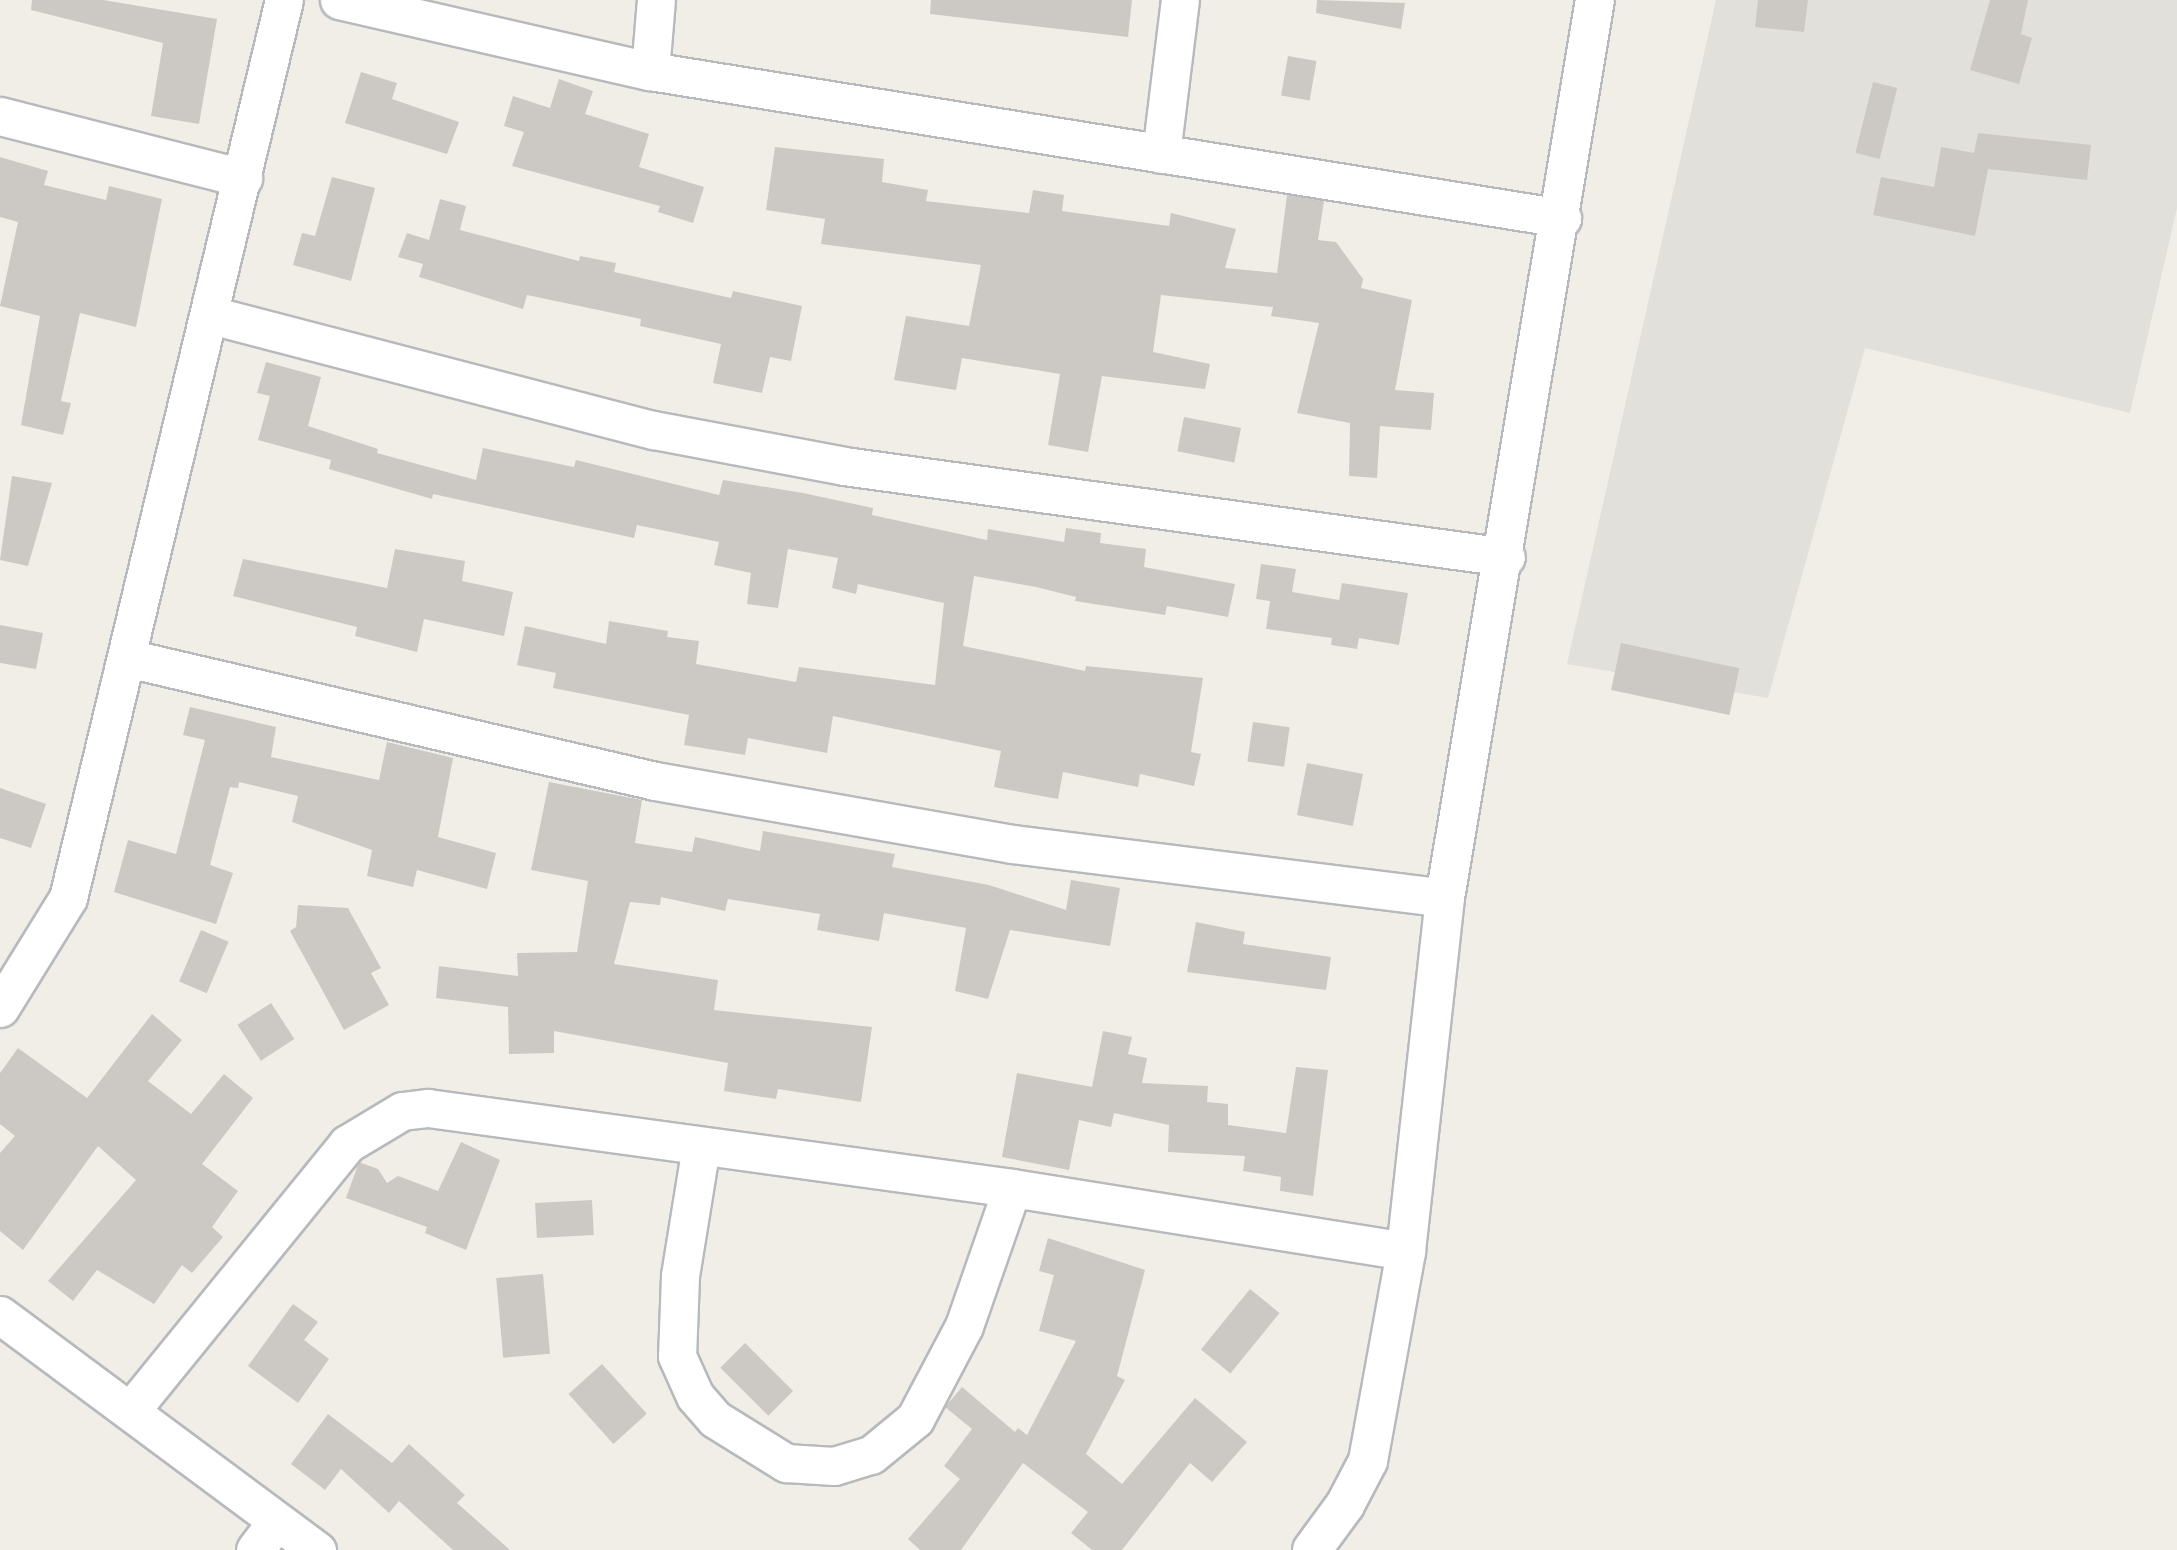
<!DOCTYPE html>
<html>
<head>
<meta charset="utf-8">
<style>
	body { margin:0 }
	#map { position:relative; width:2177px; height:1550px; overflow:hidden; background:#f1eee7; font-family:"IBM Plex Sans",sans-serif }
	div>[style] { position:absolute }
	.industrial>* { inset:0; background:#e2e0db }
	.building>* { inset:0; background:#ccc9c4; transform-origin:0 0 }
	.roads { filter:drop-shadow(2px 0 #b7babd) drop-shadow(-2px 0 #b7babd) drop-shadow(0 2px #b7babd) drop-shadow(0 -2px #b7babd) }
	.street>* { height:37px; margin:-18.5px; padding:0 18.5px; transform-origin:18.5px; border-radius:18.5px; background:#fff }
	.secondary>* { height:38px; margin:-19px; padding:0 19px; transform-origin:19px; border-radius:19px; background:#fff }
	span { translate:-50% -50%; white-space:nowrap; text-align:center; line-height:1.15; -webkit-text-stroke:7px #fff; paint-order:stroke }
</style>
</head>
<body>
<div id="map">
	<div class="industrial">
		<div style="clip-path:polygon(1716px 0,2177px 0,2177px 208px,2130px 413px,1865px 348px,1768px 698px,1567px 664px)"></div>
	</div>
	<div class="building">
		<div style="clip-path:polygon(32px 0,103px 0,217px 19px,199px 124px,151px 116px,163px 43px,31px 10px)"></div>
		<div style="clip-path:polygon(931px 0,1132px 0,1128px 37px,930px 14px)"></div>
		<div style="clip-path:polygon(1317px 0,1405px 3px,1401px 29px,1316px 13px)"></div>
		<div style="clip-path:polygon(1758px 0,1808px 0,1804px 32px,1755px 27px)"></div>
		<div style="clip-path:polygon(1990px 0,2028px 0,2021px 34px,2032px 38px,2019px 84px,1970px 70px)"></div>
		<div style="left:1288px;top:56px;width:29px;height:40px;rotate:10deg"></div>
		<div style="clip-path:polygon(361px 72px,397px 83px,392px 99px,459px 122px,447px 154px,345px 123px)"></div>
		<div style="clip-path:polygon(559px 79px,593px 91px,585px 114px,649px 134px,639px 167px,704px 187px,693px 223px,658px 212px,660px 206px,512px 166px,524px 132px,504px 126px,513px 96px,550px 108px)"></div>
		<div style="left:1873px;top:82px;width:25px;height:73px;rotate:14deg"></div>
		<div style="clip-path:polygon(1978px 133px,2091px 145px,2087px 180px,1988px 169px,1975px 236px,1873px 215px,1881px 177px,1934px 187px,1941px 147px,1974px 153px)"></div>
		<div style="clip-path:polygon(775px 147px,884px 159px,882px 182px,928px 190px,926px 201px,1029px 213px,1033px 190px,1064px 195px,1062px 211px,1169px 226px,1171px 213px,1236px 229px,1225px 268px,1277px 273px,1287px 195px,1324px 201px,1318px 240px,1336px 242px,1363px 279px,1361px 288px,1412px 300px,1395px 390px,1434px 393px,1431px 430px,1380px 426px,1377px 478px,1349px 476px,1350px 423px,1297px 413px,1319px 323px,1271px 316px,1273px 307px,1161px 295px,1153px 352px,1210px 364px,1205px 389px,1102px 376px,1088px 452px,1048px 445px,1060px 374px,962px 358px,956px 390px,894px 380px,906px 316px,969px 326px,981px 265px,821px 244px,825px 219px,766px 210px)"></div>
		<div style="clip-path:polygon(0 157px,48px 171px,44px 185px,106px 200px,109px 186px,162px 199px,136px 327px,80px 313px,61px 401px,71px 403px,63px 435px,21px 425px,40px 316px,0 306px,18px 222px,0 217px)"></div>
		<div style="clip-path:polygon(332px 177px,375px 188px,351px 281px,293px 265px,302px 233px,315px 236px)"></div>
		<div style="clip-path:polygon(440px 199px,466px 206px,460px 230px,579px 261px,580px 256px,616px 263px,614px 272px,731px 298px,733px 291px,802px 306px,791px 361px,770px 357px,762px 393px,713px 383px,721px 344px,640px 326px,641px 319px,527px 295px,523px 309px,419px 277px,423px 264px,398px 257px,407px 233px,429px 240px)"></div>
		<div style="clip-path:polygon(266px 362px,321px 377px,308px 426px,378px 449px,377px 453px,476px 480px,483px 448px,574px 467px,576px 460px,719px 495px,723px 480px,803px 493px,873px 508px,872px 515px,987px 540px,988px 529px,1064px 542px,1066px 528px,1101px 533px,1100px 543px,1146px 549px,1144px 567px,1235px 584px,1228px 617px,1167px 606px,1165px 615px,1075px 601px,1076px 597px,1036px 587px,974px 576px,963px 646px,1085px 671px,1086px 666px,1203px 678px,1191px 752px,1201px 754px,1194px 786px,1140px 774px,1138px 787px,1063px 772px,1058px 799px,994px 787px,1001px 751px,833px 716px,827px 753px,748px 738px,745px 755px,684px 745px,689px 715px,553px 688px,556px 673px,517px 665px,525px 626px,606px 644px,609px 621px,668px 631px,667px 637px,699px 641px,696px 664px,796px 682px,799px 667px,935px 685px,944px 603px,858px 584px,856px 594px,832px 588px,838px 558px,788px 549px,778px 608px,747px 604px,751px 573px,714px 565px,719px 542px,637px 525px,634px 538px,433px 494px,432px 499px,329px 469px,331px 460px,258px 440px,270px 396px,257px 393px)"></div>
		<div style="left:1184px;top:417px;width:58px;height:35px;rotate:11deg"></div>
		<div style="clip-path:polygon(12px 476px,52px 483px,28px 566px,0 560px)"></div>
		<div style="clip-path:polygon(395px 549px,465px 561px,462px 581px,513px 592px,504px 636px,424px 619px,417px 652px,355px 636px,357px 627px,233px 596px,243px 559px,387px 588px)"></div>
		<div style="clip-path:polygon(1261px 564px,1296px 569px,1292px 592px,1339px 600px,1342px 583px,1408px 593px,1399px 645px,1359px 638px,1357px 649px,1331px 645px,1332px 638px,1266px 629px,1270px 601px,1256px 599px)"></div>
		<div style="clip-path:polygon(0 625px,43px 633px,36px 669px,0 663px)"></div>
		<div style="left:1621px;top:643px;width:121px;height:48px;rotate:12deg"></div>
		<div style="clip-path:polygon(190px 707px,276px 727px,271px 757px,379px 780px,387px 742px,453px 758px,438px 837px,496px 853px,487px 889px,417px 870px,413px 887px,367px 876px,372px 850px,292px 822px,298px 796px,239px 782px,238px 788px,230px 787px,210px 865px,233px 873px,216px 924px,114px 892px,128px 840px,176px 854px,205px 740px,183px 735px)"></div>
		<div style="left:1253px;top:722px;width:37px;height:40px;rotate:8deg"></div>
		<div style="left:1307px;top:763px;width:57px;height:53px;rotate:11deg"></div>
		<div style="clip-path:polygon(549px 782px,642px 800px,635px 843px,692px 852px,695px 837px,760px 851px,763px 831px,895px 854px,892px 867px,989px 885px,1066px 910px,1071px 880px,1120px 888px,1110px 946px,1010px 930px,988px 999px,955px 991px,966px 928px,884px 913px,879px 941px,817px 930px,820px 914px,728px 899px,725px 911px,661px 897px,660px 905px,630px 902px,614px 964px,718px 980px,714px 1010px,872px 1027px,861px 1102px,778px 1089px,776px 1099px,724px 1091px,728px 1063px,554px 1031px,554px 1053px,509px 1054px,508px 1007px,436px 998px,439px 966px,518px 976px,517px 953px,577px 952px,588px 881px,531px 870px)"></div>
		<div style="clip-path:polygon(0 788px,46px 804px,31px 848px,0 838px)"></div>
		<div style="clip-path:polygon(298px 905px,348px 908px,381px 968px,371px 973px,389px 1005px,344px 1030px,290px 931px,296px 927px)"></div>
		<div style="clip-path:polygon(1196px 922px,1245px 932px,1243px 944px,1331px 957px,1326px 990px,1187px 972px)"></div>
		<div style="left:201px;top:930px;width:30px;height:56px;rotate:23deg"></div>
		<div style="left:271px;top:1003px;width:43px;height:40px;rotate:57deg"></div>
		<div style="clip-path:polygon(152px 1014px,182px 1040px,148px 1081px,191px 1114px,224px 1074px,253px 1098px,202px 1164px,238px 1191px,212px 1227px,223px 1237px,192px 1273px,182px 1265px,154px 1304px,97px 1270px,73px 1301px,48px 1281px,136px 1180px,98px 1146px,23px 1250px,0 1231px,0 1153px,15px 1136px,0 1124px,0 1073px,18px 1048px,87px 1098px)"></div>
		<div style="clip-path:polygon(1103px 1031px,1132px 1037px,1128px 1054px,1147px 1058px,1142px 1083px,1208px 1086px,1207px 1102px,1228px 1104px,1228px 1125px,1286px 1133px,1296px 1067px,1328px 1070px,1313px 1196px,1280px 1191px,1281px 1177px,1243px 1171px,1245px 1156px,1168px 1152px,1169px 1125px,1114px 1113px,1111px 1127px,1079px 1120px,1069px 1170px,1002px 1157px,1017px 1073px,1092px 1087px)"></div>
		<div style="clip-path:polygon(461px 1142px,500px 1160px,466px 1250px,425px 1233px,427px 1227px,346px 1198px,359px 1162px,378px 1169px,387px 1183px,398px 1176px,438px 1191px)"></div>
		<div style="left:592px;top:1200px;width:35px;height:57px;rotate:87deg"></div>
		<div style="clip-path:polygon(1048px 1238px,1145px 1270px,1117px 1376px,1125px 1380px,1086px 1454px,1122px 1484px,1195px 1398px,1247px 1442px,1212px 1482px,1190px 1463px,1122px 1550px,1092px 1550px,1071px 1533px,1088px 1512px,1023px 1463px,961px 1550px,920px 1550px,908px 1539px,960px 1479px,944px 1466px,972px 1429px,945px 1407px,962px 1387px,1015px 1432px,1018px 1428px,1027px 1435px,1076px 1341px,1039px 1331px,1054px 1275px,1039px 1271px)"></div>
		<div style="left:543px;top:1274px;width:80px;height:47px;rotate:85deg"></div>
		<div style="left:1250px;top:1289px;width:38px;height:78px;rotate:39deg"></div>
		<div style="clip-path:polygon(293px 1304px,318px 1322px,304px 1340px,329px 1359px,298px 1403px,248px 1366px)"></div>
		<div style="left:745px;top:1343px;width:68px;height:35px;rotate:45deg"></div>
		<div style="left:602px;top:1364px;width:67px;height:45px;rotate:48deg"></div>
		<div style="clip-path:polygon(328px 1414px,392px 1463px,409px 1444px,465px 1495px,457px 1503px,510px 1550px,453px 1550px,399px 1501px,389px 1513px,341px 1469px,325px 1490px,291px 1464px)"></div>
	</div>
	<div class="roads">
		<div class="street">
			<div style="left:339px;top:0;width:319px;rotate:12.9deg"></div>
			<div style="left:650px;top:71px;width:924px;rotate:9.16deg"></div>
			<div style="left:650px;top:71px;width:71px;rotate:-85.2deg"></div>
			<div style="left:0;top:116px;width:251px;rotate:14.3deg"></div>
			<div style="left:1161px;top:154px;width:155px;rotate:-83deg"></div>
			<div style="left:211px;top:315px;width:458px;rotate:14.6deg"></div>
			<div style="left:654px;top:430px;width:193px;rotate:10.7deg"></div>
			<div style="left:844px;top:466px;width:668px;rotate:7.83deg"></div>
			<div style="left:127px;top:658px;width:542px;rotate:13.11deg"></div>
			<div style="left:655px;top:781px;width:363px;rotate:10deg"></div>
			<div style="left:1012px;top:844px;width:436px;rotate:7.1deg"></div>
			<div style="left:0;top:1008px;width:129px;rotate:-58.3deg"></div>
			<div style="left:68px;top:898px;width:924px;rotate:-76.48deg"></div>
			<div style="left:701px;top:1146px;width:132px;rotate:99.2deg"></div>
			<div style="left:680px;top:1276px;width:80px;rotate:92.1deg"></div>
			<div style="left:677px;top:1356px;width:44px;rotate:65.8deg"></div>
			<div style="left:695px;top:1396px;width:30px;rotate:49deg"></div>
			<div style="left:715px;top:1419px;width:84px;rotate:31.8deg"></div>
			<div style="left:786px;top:1463px;width:48px;rotate:3.6deg"></div>
			<div style="left:834px;top:1466px;width:39px;rotate:-17deg"></div>
			<div style="left:871px;top:1455px;width:57px;rotate:-39.3deg"></div>
			<div style="left:915px;top:1419px;width:105px;rotate:-62.2deg"></div>
			<div style="left:964px;top:1326px;width:146px;rotate:-70.8deg"></div>
			<div style="left:0;top:1315px;width:395px;rotate:36.6deg"></div>
			<div style="left:131px;top:1410px;width:343px;rotate:-50.9deg"></div>
			<div style="left:347px;top:1144px;width:64px;rotate:-31deg"></div>
			<div style="left:402px;top:1111px;width:26px;rotate:-7deg"></div>
			<div style="left:428px;top:1108px;width:589px;rotate:7.8deg"></div>
			<div style="left:1012px;top:1188px;width:399px;rotate:9.1deg"></div>
			<div style="left:255px;top:1550px;width:36px;rotate:-53deg"></div>
		</div>
		<div class="secondary">
			<div style="left:1312px;top:1550px;width:56px;rotate:-53.7deg"></div>
			<div style="left:1345px;top:1505px;width:50px;rotate:-62.4deg"></div>
			<div style="left:1368px;top:1461px;width:213px;rotate:-79.7deg"></div>
			<div style="left:1406px;top:1251px;width:355px;rotate:-83.7deg"></div>
			<div style="left:1445px;top:898px;width:910px;rotate:-80.52deg"></div>
		</div>
	</div>
</div>
</body>
</html>
